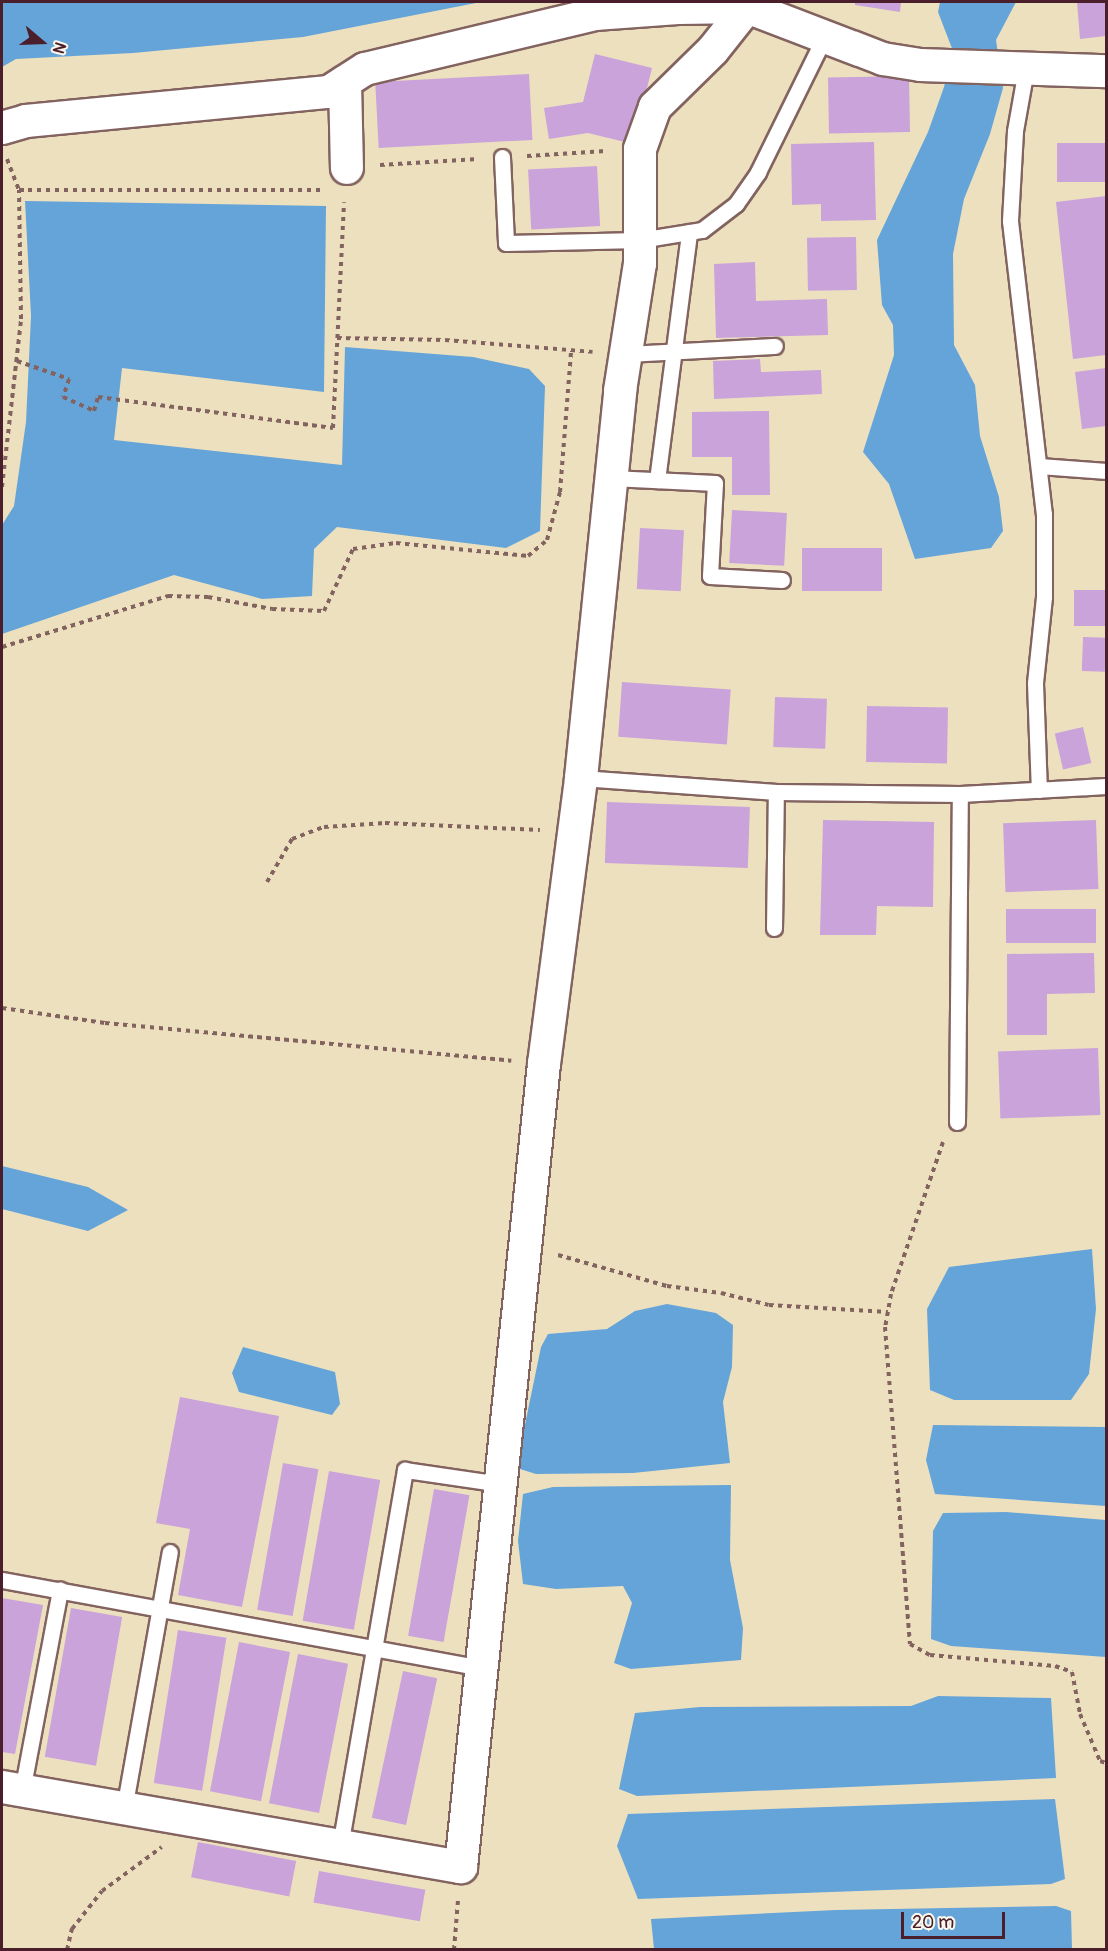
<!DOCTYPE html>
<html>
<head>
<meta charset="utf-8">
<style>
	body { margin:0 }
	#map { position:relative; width:1108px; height:1951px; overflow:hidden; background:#ede0bf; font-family:Pangolin,sans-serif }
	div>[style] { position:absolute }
	.water>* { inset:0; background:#65a4d8 }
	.building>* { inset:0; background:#c9a3da; transform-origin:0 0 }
	.path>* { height:4px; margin-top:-2px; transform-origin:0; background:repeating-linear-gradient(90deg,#83635f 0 4.5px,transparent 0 9px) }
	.roads { filter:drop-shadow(2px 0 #83635f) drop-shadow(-2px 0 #83635f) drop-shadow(0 2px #83635f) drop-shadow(0 -2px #83635f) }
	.service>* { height:15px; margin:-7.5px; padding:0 7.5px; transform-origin:7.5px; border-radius:7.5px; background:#fff }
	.minor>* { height:32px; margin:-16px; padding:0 16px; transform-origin:16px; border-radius:16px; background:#fff }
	span { translate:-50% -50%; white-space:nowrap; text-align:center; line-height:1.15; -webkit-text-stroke:4.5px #fbf7ec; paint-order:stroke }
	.frame { position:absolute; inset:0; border:3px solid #4a1f2b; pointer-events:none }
	.north { position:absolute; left:12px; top:12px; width:60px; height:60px; -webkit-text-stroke:4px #fbf7ec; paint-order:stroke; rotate:109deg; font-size:16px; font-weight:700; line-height:24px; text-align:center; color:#4a1f2b }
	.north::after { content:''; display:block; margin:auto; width:21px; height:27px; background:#4a1f2b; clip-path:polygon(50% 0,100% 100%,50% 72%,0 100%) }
	.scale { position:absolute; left:901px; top:1912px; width:104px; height:27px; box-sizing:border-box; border:3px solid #4a1f2b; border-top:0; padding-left:8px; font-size:18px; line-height:21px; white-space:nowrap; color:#4a1f2b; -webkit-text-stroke:4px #fbf7ec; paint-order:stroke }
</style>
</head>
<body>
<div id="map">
	<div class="water">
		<div style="clip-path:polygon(2px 2px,481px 2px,303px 37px,133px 53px,16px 59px,2px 67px)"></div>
		<div style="clip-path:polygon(940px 2px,1016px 2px,996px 40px,1003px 88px,990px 134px,964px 199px,953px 254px,954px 345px,975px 385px,980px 436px,999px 497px,1003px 531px,991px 548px,915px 559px,889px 484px,863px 452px,894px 355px,893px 325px,882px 305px,877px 240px,928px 132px,944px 87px,953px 51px,938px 12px)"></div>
		<div style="clip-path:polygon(25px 201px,326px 206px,324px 392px,122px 368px,114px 440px,342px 465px,345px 347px,473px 357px,529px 369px,545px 386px,540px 531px,506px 548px,337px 527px,314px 549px,312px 596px,262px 599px,174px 575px,2px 634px,2px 525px,14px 506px,26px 422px,31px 316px)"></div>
		<div style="clip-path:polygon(2px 1166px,88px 1187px,128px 1210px,88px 1231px,2px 1209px)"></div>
		<div style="clip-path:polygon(1092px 1249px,1096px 1309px,1089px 1374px,1071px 1400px,954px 1400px,930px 1390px,927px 1309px,949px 1267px)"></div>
		<div style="clip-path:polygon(667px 1304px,716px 1313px,733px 1325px,732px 1367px,723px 1402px,730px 1463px,633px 1473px,536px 1474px,520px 1469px,522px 1439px,541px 1347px,548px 1334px,607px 1329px,635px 1311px)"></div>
		<div style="clip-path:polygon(243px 1347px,335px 1372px,340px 1404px,332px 1415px,239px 1392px,232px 1373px)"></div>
		<div style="clip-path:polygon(933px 1425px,1106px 1427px,1106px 1506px,935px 1494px,926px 1460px)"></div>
		<div style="clip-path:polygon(731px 1485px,730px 1560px,743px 1628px,741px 1660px,631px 1669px,614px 1663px,632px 1603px,623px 1586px,556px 1589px,523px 1584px,518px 1541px,523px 1494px,553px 1487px)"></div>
		<div style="clip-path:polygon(1006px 1512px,1106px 1520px,1106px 1657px,951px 1646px,931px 1639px,933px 1531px,943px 1513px)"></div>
		<div style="clip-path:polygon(938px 1696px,1051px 1698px,1056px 1778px,637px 1796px,619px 1789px,635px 1713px,700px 1707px,911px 1706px)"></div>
		<div style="clip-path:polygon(1055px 1799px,1065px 1879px,1051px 1884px,638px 1899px,617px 1846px,628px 1814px)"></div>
		<div style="clip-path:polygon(1056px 1906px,1071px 1911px,1072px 1949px,654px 1949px,651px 1919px,836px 1910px)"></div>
	</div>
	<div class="building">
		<div style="clip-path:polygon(855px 2px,901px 2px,900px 12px,855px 5px)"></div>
		<div style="clip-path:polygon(1077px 2px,1106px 2px,1106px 36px,1080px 39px)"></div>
		<div style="clip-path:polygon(595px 54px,652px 68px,633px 144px,588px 133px,549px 139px,544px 108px,583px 102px)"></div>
		<div style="left:529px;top:74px;width:66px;height:154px;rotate:87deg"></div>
		<div style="left:909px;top:76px;width:56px;height:81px;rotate:89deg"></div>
		<div style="clip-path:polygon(874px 142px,876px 220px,821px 221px,821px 204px,792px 205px,791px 144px)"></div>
		<div style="left:1106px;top:143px;width:39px;height:49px;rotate:90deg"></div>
		<div style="left:597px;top:166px;width:60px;height:69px;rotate:87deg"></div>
		<div style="clip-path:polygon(1106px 196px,1106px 355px,1073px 359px,1056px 202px)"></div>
		<div style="left:856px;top:237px;width:53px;height:49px;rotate:89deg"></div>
		<div style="clip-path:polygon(755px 262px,756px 301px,827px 299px,828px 335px,716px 338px,714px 264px)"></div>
		<div style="clip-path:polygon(760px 359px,761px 372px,821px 370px,822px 394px,714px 399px,713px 361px)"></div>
		<div style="clip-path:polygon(1106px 368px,1106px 426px,1082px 429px,1075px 372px)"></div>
		<div style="clip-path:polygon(769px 411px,770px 495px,732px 495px,732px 457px,692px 457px,692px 412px)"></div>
		<div style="left:732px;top:510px;width:55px;height:53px;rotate:3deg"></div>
		<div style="left:640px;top:528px;width:44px;height:61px;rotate:3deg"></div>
		<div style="left:802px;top:548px;width:80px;height:43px"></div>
		<div style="left:1074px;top:590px;width:32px;height:36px"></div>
		<div style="left:1083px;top:637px;width:23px;height:34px;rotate:2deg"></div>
		<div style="left:622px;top:682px;width:109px;height:55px;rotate:4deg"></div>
		<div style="left:775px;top:697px;width:52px;height:50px;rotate:2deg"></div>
		<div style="left:867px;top:706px;width:81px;height:56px;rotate:1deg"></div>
		<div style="left:1083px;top:727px;width:37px;height:29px;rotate:77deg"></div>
		<div style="left:607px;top:802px;width:143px;height:61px;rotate:2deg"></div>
		<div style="clip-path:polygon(823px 820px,934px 822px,933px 907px,877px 906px,876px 935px,820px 935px)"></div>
		<div style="left:1096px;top:820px;width:69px;height:93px;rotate:88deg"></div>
		<div style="left:1006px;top:909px;width:90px;height:34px"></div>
		<div style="clip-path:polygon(1094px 953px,1095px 993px,1047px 994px,1047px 1035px,1007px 1035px,1007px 954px)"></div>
		<div style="left:1098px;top:1048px;width:67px;height:100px;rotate:88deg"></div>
		<div style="clip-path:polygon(180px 1397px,279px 1416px,242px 1607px,178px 1595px,190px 1529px,156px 1523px)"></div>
		<div style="left:283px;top:1463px;width:36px;height:149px;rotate:10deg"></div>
		<div style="left:329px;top:1471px;width:52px;height:152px;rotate:10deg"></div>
		<div style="left:434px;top:1489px;width:36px;height:149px;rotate:10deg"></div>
		<div style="clip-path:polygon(2px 1598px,43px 1605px,15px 1754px,2px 1752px)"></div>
		<div style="left:71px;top:1608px;width:52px;height:151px;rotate:10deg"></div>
		<div style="left:178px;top:1630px;width:49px;height:155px;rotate:9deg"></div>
		<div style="left:239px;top:1642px;width:52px;height:152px;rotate:11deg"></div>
		<div style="left:298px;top:1654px;width:51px;height:152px;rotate:11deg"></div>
		<div style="left:403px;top:1671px;width:35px;height:150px;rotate:12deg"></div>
		<div style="left:198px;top:1842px;width:100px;height:36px;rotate:11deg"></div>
		<div style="left:319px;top:1871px;width:108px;height:32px;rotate:10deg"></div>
	</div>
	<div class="path">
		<div style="left:527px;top:156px;width:79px;rotate:-3.6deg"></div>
		<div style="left:7px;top:159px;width:33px;rotate:69deg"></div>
		<div style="left:19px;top:190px;width:304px"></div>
		<div style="left:380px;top:165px;width:98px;rotate:-3.5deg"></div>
		<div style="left:337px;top:338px;width:108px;rotate:1.1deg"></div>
		<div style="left:445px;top:340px;width:148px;rotate:4.6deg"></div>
		<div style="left:17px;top:361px;width:55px;rotate:19.1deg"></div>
		<div style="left:69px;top:379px;width:19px;rotate:108deg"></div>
		<div style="left:63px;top:397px;width:34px;rotate:24deg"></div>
		<div style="left:94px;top:411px;width:15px;rotate:-74deg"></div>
		<div style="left:98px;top:397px;width:237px;rotate:7.5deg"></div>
		<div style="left:333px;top:428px;width:226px;rotate:-87.2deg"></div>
		<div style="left:2px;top:487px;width:169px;rotate:-83.5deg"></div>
		<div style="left:21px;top:319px;width:129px;rotate:-90.9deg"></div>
		<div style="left:2px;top:647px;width:174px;rotate:-17.1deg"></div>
		<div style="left:168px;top:596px;width:40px;rotate:1.4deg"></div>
		<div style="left:208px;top:597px;width:65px;rotate:10.6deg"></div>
		<div style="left:272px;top:609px;width:52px;rotate:2.2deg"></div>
		<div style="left:324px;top:611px;width:68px;rotate:-64.9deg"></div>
		<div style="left:353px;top:549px;width:43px;rotate:-7.9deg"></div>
		<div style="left:396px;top:543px;width:133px;rotate:5.6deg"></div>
		<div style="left:528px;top:556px;width:25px;rotate:-40deg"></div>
		<div style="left:547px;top:540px;width:50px;rotate:-74.8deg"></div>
		<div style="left:560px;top:492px;width:140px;rotate:-85.5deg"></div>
		<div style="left:267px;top:882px;width:50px;rotate:-59.8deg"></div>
		<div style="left:292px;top:839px;width:34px;rotate:-21deg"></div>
		<div style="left:324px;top:827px;width:61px;rotate:-3.8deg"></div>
		<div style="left:385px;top:823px;width:155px;rotate:2.6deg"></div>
		<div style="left:2px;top:1008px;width:104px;rotate:8.3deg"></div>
		<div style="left:105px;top:1023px;width:408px;rotate:5.3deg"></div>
		<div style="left:943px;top:1142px;width:161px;rotate:108.9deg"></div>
		<div style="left:891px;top:1294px;width:34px;rotate:100deg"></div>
		<div style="left:885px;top:1327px;width:318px;rotate:85.5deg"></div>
		<div style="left:910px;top:1644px;width:23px;rotate:29deg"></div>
		<div style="left:930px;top:1655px;width:125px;rotate:5deg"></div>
		<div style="left:1055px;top:1666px;width:18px;rotate:19deg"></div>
		<div style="left:1072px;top:1672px;width:43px;rotate:79.2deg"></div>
		<div style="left:1080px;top:1714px;width:51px;rotate:66.9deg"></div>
		<div style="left:1100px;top:1761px;width:6px;rotate:18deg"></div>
		<div style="left:558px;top:1255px;width:113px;rotate:15.9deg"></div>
		<div style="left:667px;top:1286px;width:54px;rotate:7.4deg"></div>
		<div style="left:721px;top:1293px;width:49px;rotate:14deg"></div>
		<div style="left:769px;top:1305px;width:119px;rotate:3.4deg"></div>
		<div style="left:67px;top:1950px;width:22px;rotate:-77deg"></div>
		<div style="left:72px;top:1929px;width:48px;rotate:-51.7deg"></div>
		<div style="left:102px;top:1891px;width:74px;rotate:-36.3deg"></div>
		<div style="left:454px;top:1950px;width:50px;rotate:-85.4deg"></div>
	</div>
	<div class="roads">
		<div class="service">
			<div style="left:1026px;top:69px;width:63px;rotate:100.1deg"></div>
			<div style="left:1015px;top:131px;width:90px;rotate:93.2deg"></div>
			<div style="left:1010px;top:221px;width:295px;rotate:83.4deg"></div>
			<div style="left:1044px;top:514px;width:83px;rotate:90deg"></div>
			<div style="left:1044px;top:597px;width:86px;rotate:96deg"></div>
			<div style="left:1035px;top:683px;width:107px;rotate:87.9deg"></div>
			<div style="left:502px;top:157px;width:86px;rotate:87.3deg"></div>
			<div style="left:506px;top:243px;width:134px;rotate:-1.3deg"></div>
			<div style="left:640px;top:240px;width:63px;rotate:-9.2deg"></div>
			<div style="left:702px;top:230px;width:43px;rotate:-37.4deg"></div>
			<div style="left:736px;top:204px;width:39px;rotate:-55deg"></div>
			<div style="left:758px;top:172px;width:149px;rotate:-63.8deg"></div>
			<div style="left:626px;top:354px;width:149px;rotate:-3.1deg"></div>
			<div style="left:1040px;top:466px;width:66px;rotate:4.3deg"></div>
			<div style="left:611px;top:478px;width:104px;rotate:2.8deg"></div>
			<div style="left:715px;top:483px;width:93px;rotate:93.1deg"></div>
			<div style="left:710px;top:576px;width:72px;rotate:3.2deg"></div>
			<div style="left:657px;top:480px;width:250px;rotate:-82.6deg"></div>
			<div style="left:581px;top:778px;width:196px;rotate:4.1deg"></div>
			<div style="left:776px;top:792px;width:184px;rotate:0.6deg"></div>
			<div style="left:960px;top:794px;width:146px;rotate:-3.1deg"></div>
			<div style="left:774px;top:928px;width:136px;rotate:-89.2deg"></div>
			<div style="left:957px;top:1122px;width:328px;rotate:-89.5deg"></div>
			<div style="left:2px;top:1580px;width:488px;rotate:10.4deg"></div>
			<div style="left:22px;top:1791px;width:205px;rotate:-79.3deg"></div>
			<div style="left:124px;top:1809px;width:261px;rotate:-79.9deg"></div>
			<div style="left:340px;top:1846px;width:382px;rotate:-80.2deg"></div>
			<div style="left:405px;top:1470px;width:97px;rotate:8.3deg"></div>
		</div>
		<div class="minor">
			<div style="left:345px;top:82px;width:86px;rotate:88.7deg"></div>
			<div style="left:2px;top:128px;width:25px;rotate:-16deg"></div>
			<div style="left:26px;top:121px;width:304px;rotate:-5.5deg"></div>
			<div style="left:329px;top:92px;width:43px;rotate:-32.6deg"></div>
			<div style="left:365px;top:69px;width:236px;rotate:-13.4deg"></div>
			<div style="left:595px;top:14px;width:83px;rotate:-4.1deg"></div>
			<div style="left:678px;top:8px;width:69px;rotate:-0.8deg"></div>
			<div style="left:747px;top:7px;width:146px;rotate:20.9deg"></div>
			<div style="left:883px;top:59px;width:38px;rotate:9deg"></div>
			<div style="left:921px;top:65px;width:185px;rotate:1.9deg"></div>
			<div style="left:2px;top:1787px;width:466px;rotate:9.9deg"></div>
			<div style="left:461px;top:1867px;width:807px;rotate:-84.1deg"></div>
			<div style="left:544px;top:1064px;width:288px;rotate:-82.6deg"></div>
			<div style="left:581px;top:778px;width:389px;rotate:-84.2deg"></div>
			<div style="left:620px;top:391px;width:129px;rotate:-81.1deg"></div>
			<div style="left:640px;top:264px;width:115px;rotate:-90deg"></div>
			<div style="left:640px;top:149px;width:45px;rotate:-70.3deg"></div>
			<div style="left:655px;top:107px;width:81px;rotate:-44.5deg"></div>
			<div style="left:713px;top:50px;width:61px;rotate:-51.6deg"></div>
		</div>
	</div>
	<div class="frame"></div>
	<div class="north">N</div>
	<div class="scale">20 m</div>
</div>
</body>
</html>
